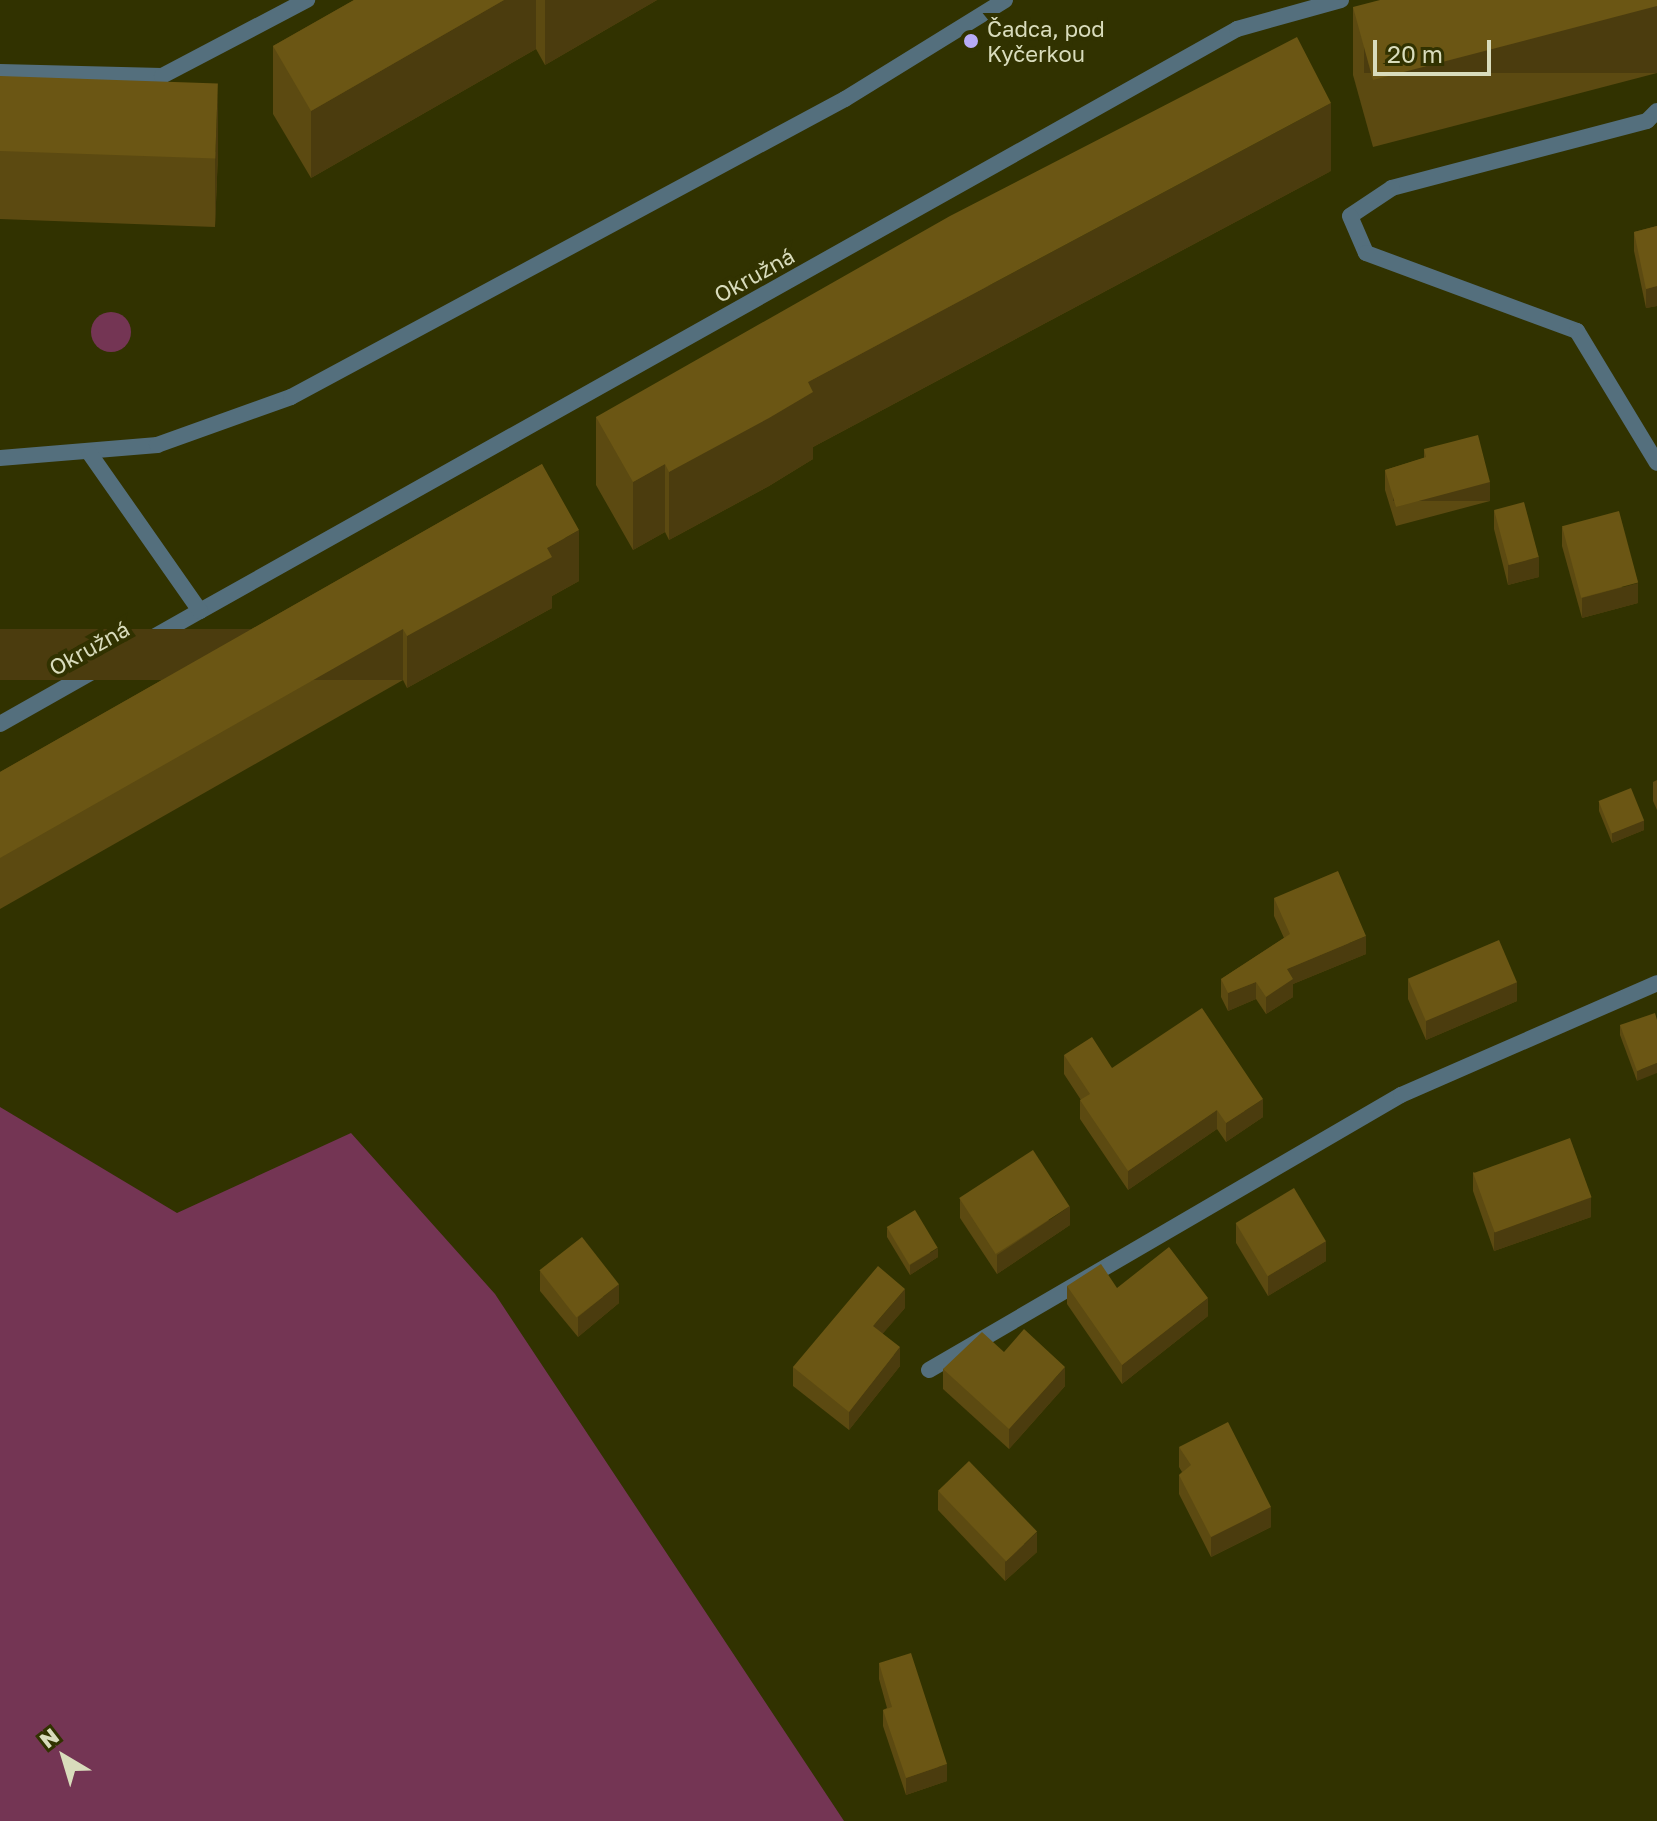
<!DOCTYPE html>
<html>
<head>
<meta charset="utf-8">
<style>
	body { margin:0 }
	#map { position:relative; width:1657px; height:1821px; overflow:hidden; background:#313200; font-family:"Golos Text",sans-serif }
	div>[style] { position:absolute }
	.green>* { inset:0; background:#743554 }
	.round { border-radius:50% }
	.street>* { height:16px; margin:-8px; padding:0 8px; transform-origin:8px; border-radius:8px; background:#546f7d }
	.wall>* { inset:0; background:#5c4a11 }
	.shaded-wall>* { inset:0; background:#4b3c0e; transform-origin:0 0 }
	.building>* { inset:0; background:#6b5614; transform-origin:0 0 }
	.dots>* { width:22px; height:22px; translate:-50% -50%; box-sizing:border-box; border:4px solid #313200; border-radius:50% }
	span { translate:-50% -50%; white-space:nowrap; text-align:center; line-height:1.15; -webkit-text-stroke:8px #313200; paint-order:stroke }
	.poi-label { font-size:22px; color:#d9dcbc }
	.left { translate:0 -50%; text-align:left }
	.street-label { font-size:22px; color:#d9dcbc }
	.north { position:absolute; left:24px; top:1717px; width:80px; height:80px; -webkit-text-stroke:6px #313200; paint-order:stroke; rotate:322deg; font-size:22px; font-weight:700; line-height:32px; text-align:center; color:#d9dcbc }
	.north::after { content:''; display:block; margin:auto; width:28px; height:36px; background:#d9dcbc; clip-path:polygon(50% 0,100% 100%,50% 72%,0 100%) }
	.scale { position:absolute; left:1373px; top:40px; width:118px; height:36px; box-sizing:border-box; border:4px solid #d9dcbc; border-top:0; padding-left:10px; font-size:24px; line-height:28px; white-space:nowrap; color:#d9dcbc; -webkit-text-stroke:6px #313200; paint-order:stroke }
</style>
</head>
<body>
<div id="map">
	<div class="green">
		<div class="round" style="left:91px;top:312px;width:40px;height:40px"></div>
		<div style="clip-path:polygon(0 1107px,177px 1213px,351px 1133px,495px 1294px,844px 1821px,0 1821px)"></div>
	</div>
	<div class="street">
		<div style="left:0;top:72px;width:162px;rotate:1.4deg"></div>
		<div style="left:162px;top:76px;width:164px;rotate:-27.7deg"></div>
		<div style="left:1657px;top:111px;width:14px;rotate:135deg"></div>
		<div style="left:1647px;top:121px;width:264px;rotate:165.3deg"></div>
		<div style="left:1392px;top:188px;width:50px;rotate:146.3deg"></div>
		<div style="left:1350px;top:216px;width:40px;rotate:66.6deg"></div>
		<div style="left:1366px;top:253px;width:225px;rotate:20.3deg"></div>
		<div style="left:1577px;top:331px;width:154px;rotate:58.8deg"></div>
		<div style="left:0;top:458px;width:158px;rotate:-4.7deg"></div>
		<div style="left:157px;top:445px;width:142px;rotate:-19.7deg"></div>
		<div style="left:291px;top:397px;width:629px;rotate:-28.28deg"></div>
		<div style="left:845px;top:99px;width:188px;rotate:-31.7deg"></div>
		<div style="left:200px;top:611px;width:1189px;rotate:-29.3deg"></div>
		<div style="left:1237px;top:29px;width:108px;rotate:-15.6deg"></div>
		<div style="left:0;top:724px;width:230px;rotate:-29.5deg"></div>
		<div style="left:200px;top:611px;width:192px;rotate:-125deg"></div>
		<div style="left:929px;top:1370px;width:546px;rotate:-30.23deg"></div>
		<div style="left:1401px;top:1095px;width:279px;rotate:-23.6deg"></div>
	</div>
	<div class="wall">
		<div style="clip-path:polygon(354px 0,657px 0,545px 65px,536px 49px,311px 178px,273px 114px,273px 46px)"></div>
		<div style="clip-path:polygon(1657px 0,1657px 73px,1373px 147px,1353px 75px,1353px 7px)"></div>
		<div style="clip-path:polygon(0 76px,218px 153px,215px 227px,0 219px)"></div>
		<div style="clip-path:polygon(1331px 171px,813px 447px,813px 459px,769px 486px,669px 540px,665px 532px,633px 550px,596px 485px,596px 417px)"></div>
		<div style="clip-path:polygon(1657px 226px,1657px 306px,1646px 308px,1634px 251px,1634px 232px)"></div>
		<div style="clip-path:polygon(1424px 449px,1490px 501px,1396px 526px,1385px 490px,1385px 470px,1424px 458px)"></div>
		<div style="clip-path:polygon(542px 464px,579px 581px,552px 596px,552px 608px,407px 688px,403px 680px,0 909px,0 772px)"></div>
		<div style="clip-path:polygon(1494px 510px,1539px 577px,1508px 585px,1494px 529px)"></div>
		<div style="clip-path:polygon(1562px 527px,1638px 603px,1582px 618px,1562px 546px)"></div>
		<div style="clip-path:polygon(1657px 780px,1657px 810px,1653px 801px,1653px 782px)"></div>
		<div style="clip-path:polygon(1599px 801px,1644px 830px,1612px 843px,1599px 811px)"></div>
		<div style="clip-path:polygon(1274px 898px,1366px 954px,1293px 984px,1293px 997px,1266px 1014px,1256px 999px,1228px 1011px,1221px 997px,1221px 979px,1284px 938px,1274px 916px)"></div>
		<div style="clip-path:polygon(1408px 980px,1517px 1001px,1426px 1040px,1408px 999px)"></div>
		<div style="clip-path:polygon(1657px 1020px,1637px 1081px,1620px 1035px,1620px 1025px)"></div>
		<div style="clip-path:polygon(1064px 1055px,1112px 1068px,1263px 1117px,1226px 1142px,1217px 1129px,1128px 1190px,1080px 1119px,1080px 1100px,1081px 1100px,1064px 1074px)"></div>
		<div style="clip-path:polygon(1473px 1172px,1591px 1217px,1494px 1251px,1473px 1191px)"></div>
		<div style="clip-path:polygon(960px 1199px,1070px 1225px,997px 1274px,960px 1218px)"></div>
		<div style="clip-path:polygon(1236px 1223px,1326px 1261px,1268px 1296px,1236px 1243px)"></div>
		<div style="clip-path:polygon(887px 1228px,938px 1257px,910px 1275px,887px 1237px)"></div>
		<div style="clip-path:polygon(540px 1271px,619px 1303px,578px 1337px,540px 1291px)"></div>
		<div style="clip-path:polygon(1067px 1286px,1117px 1288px,1208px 1316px,1122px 1384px,1067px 1304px)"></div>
		<div style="clip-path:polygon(905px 1308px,882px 1334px,900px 1366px,849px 1430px,793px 1386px,793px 1367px)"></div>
		<div style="clip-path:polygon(1004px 1352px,1065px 1386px,1009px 1449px,943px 1389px,943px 1369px)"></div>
		<div style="clip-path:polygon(1179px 1447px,1271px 1527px,1211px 1557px,1179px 1494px,1179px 1475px,1182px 1472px,1179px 1467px)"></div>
		<div style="clip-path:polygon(938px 1491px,1037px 1552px,1005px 1581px,938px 1510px)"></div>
		<div style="clip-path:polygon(879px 1663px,947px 1781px,906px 1795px,883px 1726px,883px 1710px,887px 1708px,879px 1679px)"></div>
	</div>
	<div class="shaded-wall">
		<div style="clip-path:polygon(504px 0,536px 0,536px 49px,311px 178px,311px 111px)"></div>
		<div style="clip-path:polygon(545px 0,657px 0,545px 65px)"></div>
		<div style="left:1657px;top:6px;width:67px;height:293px;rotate:90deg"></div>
		<div style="clip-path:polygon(218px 85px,218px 153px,215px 227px,215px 160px)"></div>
		<div style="clip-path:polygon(1331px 103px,1331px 171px,813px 447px,813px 459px,769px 486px,669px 540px,669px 472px,808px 382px)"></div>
		<div style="clip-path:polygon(1657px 286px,1657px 306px,1646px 308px,1646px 289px)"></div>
		<div style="clip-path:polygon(665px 464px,665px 532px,633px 550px,633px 482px)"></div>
		<div style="left:1490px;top:482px;width:19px;height:97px;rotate:90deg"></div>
		<div style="clip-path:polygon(579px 530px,579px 581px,552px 596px,552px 608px,407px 688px,407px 636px,547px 548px)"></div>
		<div style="clip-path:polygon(1539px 557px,1539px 577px,1508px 585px,1508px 565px)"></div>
		<div style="clip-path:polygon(1638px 583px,1638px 603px,1582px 618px,1582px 598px)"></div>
		<div style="left:403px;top:629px;width:51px;height:464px;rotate:90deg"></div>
		<div style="clip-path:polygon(1644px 820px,1644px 830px,1612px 843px,1612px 833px)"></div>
		<div style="clip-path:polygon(1366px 936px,1366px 954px,1293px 984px,1293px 997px,1266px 1014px,1266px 997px,1287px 969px)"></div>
		<div style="clip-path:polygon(1256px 982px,1256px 999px,1228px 1011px,1228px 993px)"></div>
		<div style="clip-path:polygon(1517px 982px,1517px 1001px,1426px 1040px,1426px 1020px)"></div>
		<div style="clip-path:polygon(1657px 1063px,1657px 1073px,1637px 1081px,1637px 1071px)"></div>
		<div style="clip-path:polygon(1263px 1099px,1263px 1117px,1226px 1142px,1226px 1123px)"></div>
		<div style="clip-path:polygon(1217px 1110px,1217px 1129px,1128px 1190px,1128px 1171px)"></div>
		<div style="clip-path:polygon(1591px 1197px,1591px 1217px,1494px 1251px,1494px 1232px)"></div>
		<div style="clip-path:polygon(1070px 1206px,1070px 1225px,997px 1274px,997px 1255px)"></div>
		<div style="clip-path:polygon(1326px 1241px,1326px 1261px,1268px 1296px,1268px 1276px)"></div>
		<div style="clip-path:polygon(938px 1248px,938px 1257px,910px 1275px,910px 1265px)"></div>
		<div style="clip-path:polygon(619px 1284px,619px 1303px,578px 1337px,578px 1317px)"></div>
		<div style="clip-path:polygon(905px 1289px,905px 1308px,873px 1345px,873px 1326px)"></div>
		<div style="clip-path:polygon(1208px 1298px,1208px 1316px,1122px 1384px,1122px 1365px)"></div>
		<div style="clip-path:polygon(900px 1347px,900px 1366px,849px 1430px,849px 1412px)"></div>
		<div style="clip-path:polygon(1065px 1367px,1065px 1386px,1009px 1449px,1009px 1429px)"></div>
		<div style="clip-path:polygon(1271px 1507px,1271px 1527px,1211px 1557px,1211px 1537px)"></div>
		<div style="clip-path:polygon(1037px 1532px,1037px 1552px,1005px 1581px,1005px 1562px)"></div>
		<div style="clip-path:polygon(947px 1764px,947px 1781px,906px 1795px,906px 1778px)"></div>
	</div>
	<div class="building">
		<div style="clip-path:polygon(354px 0,504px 0,311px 111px,273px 46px)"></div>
		<div style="clip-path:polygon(1380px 0,1657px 0,1657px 6px,1373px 80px,1353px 7px)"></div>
		<div style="clip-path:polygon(1297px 37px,1331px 103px,808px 382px,813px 392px,769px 418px,669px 472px,665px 464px,633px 482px,596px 417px,950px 216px)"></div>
		<div style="left:0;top:76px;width:218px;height:75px;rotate:2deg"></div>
		<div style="clip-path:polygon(1657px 226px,1657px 286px,1646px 289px,1634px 232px)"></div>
		<div style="clip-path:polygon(1478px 435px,1490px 482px,1396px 507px,1385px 470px,1426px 457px,1424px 449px)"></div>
		<div style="clip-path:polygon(542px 464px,579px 530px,547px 548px,552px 557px,407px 636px,403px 629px,0 858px,0 772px)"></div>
		<div style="left:1524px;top:502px;width:57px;height:31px;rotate:75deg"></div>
		<div style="left:1619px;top:511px;width:74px;height:59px;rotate:75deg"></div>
		<div style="left:1631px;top:788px;width:35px;height:35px;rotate:68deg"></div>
		<div style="clip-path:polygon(1338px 871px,1366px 936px,1287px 969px,1293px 979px,1266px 997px,1256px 982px,1228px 993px,1221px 979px,1290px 934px,1274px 898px)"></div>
		<div style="left:1499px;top:940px;width:46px;height:99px;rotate:67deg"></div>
		<div style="clip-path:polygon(1202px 1008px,1263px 1099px,1226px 1123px,1217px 1110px,1128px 1171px,1080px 1100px,1090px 1094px,1064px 1055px,1092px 1037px,1112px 1068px)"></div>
		<div style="clip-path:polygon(1655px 1013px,1657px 1020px,1657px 1063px,1637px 1071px,1620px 1025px)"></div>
		<div style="left:1570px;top:1138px;width:63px;height:103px;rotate:70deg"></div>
		<div style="left:1033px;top:1150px;width:67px;height:88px;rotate:57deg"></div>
		<div style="left:1294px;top:1188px;width:62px;height:68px;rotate:59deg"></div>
		<div style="left:915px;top:1210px;width:44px;height:33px;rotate:59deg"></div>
		<div style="left:582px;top:1237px;width:60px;height:54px;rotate:52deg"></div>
		<div style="clip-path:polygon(1169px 1247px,1208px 1298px,1122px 1365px,1067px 1286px,1101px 1264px,1117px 1288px)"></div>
		<div style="clip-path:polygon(878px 1266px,905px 1289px,873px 1326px,900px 1347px,849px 1412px,793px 1367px)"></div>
		<div style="clip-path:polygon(1024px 1329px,1065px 1367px,1009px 1429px,943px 1369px,982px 1332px,1004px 1352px)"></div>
		<div style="clip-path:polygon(1228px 1422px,1271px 1507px,1211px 1537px,1179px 1475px,1191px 1465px,1179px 1447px)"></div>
		<div style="left:969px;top:1461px;width:98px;height:43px;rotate:46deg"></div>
		<div style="clip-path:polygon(911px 1653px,947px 1764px,906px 1778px,883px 1710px,892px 1707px,879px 1663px)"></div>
	</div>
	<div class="dots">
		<div style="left:971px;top:41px;background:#b7abf8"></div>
	</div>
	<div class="poi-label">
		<span class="left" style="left:987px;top:41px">Čadca, pod<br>Kyčerkou</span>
	</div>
	<div class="street-label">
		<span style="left:754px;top:275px;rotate:-29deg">Okružná</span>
		<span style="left:89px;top:648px;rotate:-29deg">Okružná</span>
	</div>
	<div class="north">N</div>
	<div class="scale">20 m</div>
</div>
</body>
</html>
